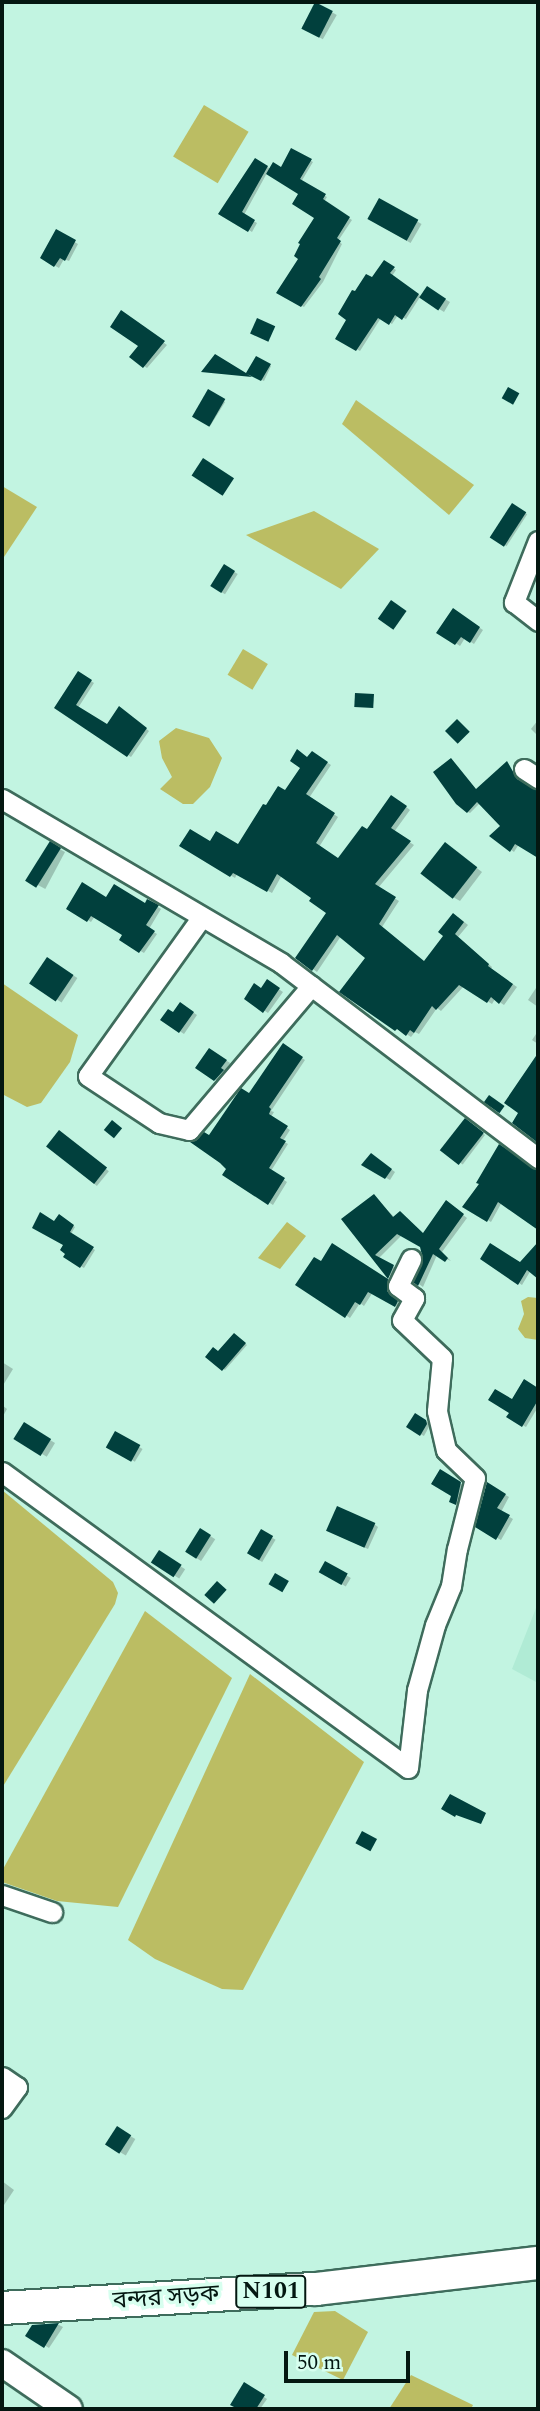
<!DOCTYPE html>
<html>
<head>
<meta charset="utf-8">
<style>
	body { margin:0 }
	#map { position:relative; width:540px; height:2411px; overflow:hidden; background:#c2f4e1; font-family:Spectral,"Noto Sans Bengali",serif }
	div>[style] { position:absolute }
	.built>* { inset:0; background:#b0ebd5 }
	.water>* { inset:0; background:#bbbd63; transform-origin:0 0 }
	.shadow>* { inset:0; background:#0003; transform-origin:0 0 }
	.building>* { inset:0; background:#01403d; transform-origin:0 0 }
	.roads { filter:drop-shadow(2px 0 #3e6c5c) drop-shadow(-2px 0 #3e6c5c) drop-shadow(0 2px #3e6c5c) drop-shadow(0 -2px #3e6c5c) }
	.minor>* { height:19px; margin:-9.5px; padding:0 9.5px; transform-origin:9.5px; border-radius:9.5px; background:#fff }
	.secondary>* { height:26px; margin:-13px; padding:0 13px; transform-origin:13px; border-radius:13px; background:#fff }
	.trunk>* { height:32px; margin:-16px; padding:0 16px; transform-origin:16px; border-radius:16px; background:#fff }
	span { translate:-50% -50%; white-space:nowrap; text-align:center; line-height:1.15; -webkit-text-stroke:7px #d7ffef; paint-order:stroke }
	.shield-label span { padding:2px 5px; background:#d7ffef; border:2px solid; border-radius:5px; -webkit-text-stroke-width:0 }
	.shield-label { font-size:23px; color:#041711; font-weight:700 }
	.street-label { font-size:24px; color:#041711 }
	.frame { position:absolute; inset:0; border:4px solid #041711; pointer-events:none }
	.scale { position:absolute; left:284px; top:2351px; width:126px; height:32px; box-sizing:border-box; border:4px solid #041711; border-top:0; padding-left:9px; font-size:21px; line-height:24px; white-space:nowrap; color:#041711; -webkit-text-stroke:5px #d7ffef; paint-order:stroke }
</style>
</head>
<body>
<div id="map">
	<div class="built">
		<div style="clip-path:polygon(538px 1603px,538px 1683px,512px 1669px)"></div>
	</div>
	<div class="water">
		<div style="left:204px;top:105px;width:52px;height:60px;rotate:31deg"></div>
		<div style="clip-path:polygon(356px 400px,474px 485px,449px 515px,342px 424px)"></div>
		<div style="clip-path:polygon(2px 486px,37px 507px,2px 560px)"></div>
		<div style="clip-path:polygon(314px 511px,379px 549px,341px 589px,246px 535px)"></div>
		<div style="left:243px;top:649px;width:29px;height:30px;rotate:31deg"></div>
		<div style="clip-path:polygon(176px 728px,209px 738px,222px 758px,210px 787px,193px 804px,183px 804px,160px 789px,172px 777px,162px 758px,159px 741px)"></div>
		<div style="clip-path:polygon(2px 983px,78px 1035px,70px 1062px,41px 1103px,27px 1107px,2px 1094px)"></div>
		<div style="clip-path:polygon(287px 1222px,306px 1236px,280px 1269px,258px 1258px)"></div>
		<div style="clip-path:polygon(528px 1297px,538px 1298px,538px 1340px,525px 1338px,518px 1329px,524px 1314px,521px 1301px)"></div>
		<div style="clip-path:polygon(2px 1490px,113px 1582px,118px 1593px,115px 1604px,2px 1788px)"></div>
		<div style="clip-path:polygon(145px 1611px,232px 1678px,118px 1907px,57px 1901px,2px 1882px,2px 1871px)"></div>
		<div style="clip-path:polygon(250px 1674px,364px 1762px,243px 1990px,222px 1989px,155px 1959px,128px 1940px)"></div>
		<div style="clip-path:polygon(335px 2311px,368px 2332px,343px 2380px,292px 2355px,314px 2312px)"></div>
		<div style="clip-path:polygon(411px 2375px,473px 2405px,471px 2409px,389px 2409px)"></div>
	</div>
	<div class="shadow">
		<div style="left:316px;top:3px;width:24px;height:28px;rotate:30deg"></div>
		<div style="clip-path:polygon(292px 150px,313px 162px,301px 182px,327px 197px,324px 202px,352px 220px,338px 241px,342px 244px,323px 282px,304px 307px,278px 292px,301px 258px,316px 217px,301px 193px,267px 173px,244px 215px,257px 223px,252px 232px,221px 213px,256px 161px,271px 169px,281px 169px)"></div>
		<div style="left:380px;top:200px;width:48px;height:22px;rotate:30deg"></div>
		<div style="clip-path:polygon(57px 232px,78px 244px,69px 261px,64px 259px,59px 268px,42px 258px)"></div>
		<div style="clip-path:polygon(384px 262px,396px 270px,392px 276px,422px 297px,427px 289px,450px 302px,444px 312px,420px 297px,406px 319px,398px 315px,392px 324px,381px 318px,360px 351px,338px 339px,349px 319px,356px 294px,373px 280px)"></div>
		<div style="clip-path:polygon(121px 312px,167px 345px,147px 368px,144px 366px,140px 346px)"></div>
		<div style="clip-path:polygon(257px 358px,271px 366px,264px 381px,248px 373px)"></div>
		<div style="left:209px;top:392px;width:19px;height:28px;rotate:32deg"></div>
		<div style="left:513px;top:505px;width:17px;height:38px;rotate:33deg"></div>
		<div style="left:225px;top:566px;width:15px;height:24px;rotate:32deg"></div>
		<div style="clip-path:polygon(453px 610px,483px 630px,474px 644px,465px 638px,460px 646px,439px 632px)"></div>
		<div style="clip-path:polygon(79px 673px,94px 683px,78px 708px,107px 726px,123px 710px,149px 731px,131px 757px,57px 708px)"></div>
		<div style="clip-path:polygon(538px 720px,538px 736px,531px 729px)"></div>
		<div style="clip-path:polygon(312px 753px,331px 765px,309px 798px,338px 817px,319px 847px,338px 860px,396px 799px,410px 810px,394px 832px,414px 845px,378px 888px,399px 901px,382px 927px,425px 963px,458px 917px,468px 925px,458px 937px,492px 967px,491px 969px,517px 987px,504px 1005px,495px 999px,492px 1004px,464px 986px,441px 1011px,437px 1008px,419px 1034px,415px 1032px,411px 1037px,341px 991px,368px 958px,341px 936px,317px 972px,298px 958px,328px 913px,314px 897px,282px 875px,272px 893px,237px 874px,235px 878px,182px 846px,210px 843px,239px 847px,267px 808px,286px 793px)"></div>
		<div style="clip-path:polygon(451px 760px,477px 791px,508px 763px,520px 783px,538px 791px,538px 858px,519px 844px,514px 852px,492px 836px,502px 827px,480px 803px,470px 813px,468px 812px)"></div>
		<div style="left:50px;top:844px;width:17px;height:42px;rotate:28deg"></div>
		<div style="clip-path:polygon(452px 849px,482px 872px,460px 901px,453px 897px)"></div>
		<div style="clip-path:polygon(107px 899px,145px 905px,148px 901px,161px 909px,149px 929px,157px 934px,144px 953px,122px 940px,125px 935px,95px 916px,91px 922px,68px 908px)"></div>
		<div style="left:48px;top:959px;width:35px;height:29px;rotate:33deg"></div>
		<div style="clip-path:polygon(268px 982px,283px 992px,268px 1013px,246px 998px,262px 990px)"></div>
		<div style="clip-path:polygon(538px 985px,538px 1007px,528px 1000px)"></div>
		<div style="clip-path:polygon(181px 1004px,197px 1015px,184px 1034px,163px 1020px,174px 1014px)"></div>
		<div style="clip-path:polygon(538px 1031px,538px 1044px,532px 1040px)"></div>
		<div style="clip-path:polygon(283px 1046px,305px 1060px,271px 1111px,274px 1112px,271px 1117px,290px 1130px,283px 1141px,288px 1144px,271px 1171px,287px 1182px,273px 1205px,225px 1174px,228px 1169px,210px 1138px,249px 1095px)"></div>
		<div style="left:210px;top:1050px;width:24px;height:22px;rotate:33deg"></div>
		<div style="left:465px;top:1120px;width:25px;height:37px;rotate:37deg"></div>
		<div style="left:63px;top:1134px;width:59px;height:19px;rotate:39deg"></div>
		<div style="clip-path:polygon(503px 1148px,538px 1182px,538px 1228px,502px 1202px,491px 1222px,464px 1206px)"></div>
		<div style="clip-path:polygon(376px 1158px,395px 1172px,390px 1180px,364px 1165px)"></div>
		<div style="clip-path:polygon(374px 1196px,395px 1218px,424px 1235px,450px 1205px,467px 1218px,442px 1252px,451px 1261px,437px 1255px,423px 1287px,416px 1282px,425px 1259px,421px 1246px,402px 1235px,378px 1259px,398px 1269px,393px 1280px,344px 1219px)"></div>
		<div style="clip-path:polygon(59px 1216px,75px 1227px,71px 1234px,95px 1250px,84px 1268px,65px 1257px,66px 1244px,55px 1223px)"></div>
		<div style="clip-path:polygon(538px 1244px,538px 1276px,531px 1270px,522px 1285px,482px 1259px,521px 1264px)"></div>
		<div style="clip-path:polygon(332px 1246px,391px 1283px,390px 1295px,401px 1305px,400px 1308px,373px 1292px,364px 1306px,360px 1303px,350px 1318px,298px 1284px,321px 1264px)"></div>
		<div style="clip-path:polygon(235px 1335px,247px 1345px,225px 1370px,207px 1357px,219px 1353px)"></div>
		<div style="clip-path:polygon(2px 1362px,13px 1369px,2px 1387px)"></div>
		<div style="clip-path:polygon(525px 1382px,538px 1390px,538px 1407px,526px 1427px,508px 1417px)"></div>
		<div style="clip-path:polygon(2px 1405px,7px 1409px,2px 1418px)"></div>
		<div style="left:415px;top:1415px;width:18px;height:14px;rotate:29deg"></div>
		<div style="left:25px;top:1425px;width:35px;height:16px;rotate:31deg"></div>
		<div style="left:116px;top:1433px;width:31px;height:15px;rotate:31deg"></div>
		<div style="clip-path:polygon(441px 1472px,465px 1486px,460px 1506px,455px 1504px)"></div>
		<div style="clip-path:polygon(488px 1485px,509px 1497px,501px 1512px,513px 1519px,501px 1540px,477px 1527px)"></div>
		<div style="clip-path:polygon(374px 1524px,378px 1527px,368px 1549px,332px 1533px)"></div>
		<div style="left:201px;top:1530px;width:17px;height:26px;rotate:33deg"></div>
		<div style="left:261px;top:1531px;width:17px;height:26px;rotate:31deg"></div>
		<div style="left:160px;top:1553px;width:30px;height:11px;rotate:33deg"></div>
		<div style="left:326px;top:1563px;width:29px;height:10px;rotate:31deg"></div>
		<div style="left:118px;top:2129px;width:20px;height:19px;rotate:30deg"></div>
		<div style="clip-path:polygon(2px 2181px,14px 2190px,2px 2208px)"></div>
		<div style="clip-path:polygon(59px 2325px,63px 2327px,49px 2348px,28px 2335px,33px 2326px)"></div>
		<div style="clip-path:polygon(245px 2385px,267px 2399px,260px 2409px,241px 2409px,233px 2404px)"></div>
	</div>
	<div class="building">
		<div style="left:315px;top:2px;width:20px;height:30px;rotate:27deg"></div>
		<div style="clip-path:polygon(291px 148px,312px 159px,300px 179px,326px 194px,323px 199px,350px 217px,337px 238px,341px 241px,319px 277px,321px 279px,301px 307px,276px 293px,298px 259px,294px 256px,300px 244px,298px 243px,314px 218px,292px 204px,298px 194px,266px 174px,273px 162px,281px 167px)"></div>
		<div style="clip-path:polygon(255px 158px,268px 166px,242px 212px,255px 220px,248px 232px,218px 214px)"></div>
		<div style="left:379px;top:198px;width:45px;height:24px;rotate:29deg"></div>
		<div style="clip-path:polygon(56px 229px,76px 240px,65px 261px,60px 258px,54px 267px,40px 258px)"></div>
		<div style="clip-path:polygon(384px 260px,395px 267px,390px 273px,419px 294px,402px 320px,395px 315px,389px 325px,378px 318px,356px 351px,335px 339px,346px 320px,338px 314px,352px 290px,355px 291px,366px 274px,372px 277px)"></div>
		<div style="left:427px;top:286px;width:23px;height:14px;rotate:34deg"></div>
		<div style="clip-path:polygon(121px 310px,165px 341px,143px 368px,129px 357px,138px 346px,110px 327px)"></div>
		<div style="left:257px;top:318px;width:20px;height:17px;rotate:24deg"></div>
		<div style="clip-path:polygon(215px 354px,246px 373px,256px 356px,271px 364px,261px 381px,247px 374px,252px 377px,201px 372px)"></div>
		<div style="left:508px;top:387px;width:13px;height:13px;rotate:29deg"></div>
		<div style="left:208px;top:389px;width:20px;height:32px;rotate:30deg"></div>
		<div style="left:203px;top:458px;width:37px;height:21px;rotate:33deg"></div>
		<div style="left:512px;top:503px;width:17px;height:41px;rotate:33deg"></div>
		<div style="left:224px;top:564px;width:13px;height:26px;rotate:32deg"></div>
		<div style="left:391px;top:600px;width:19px;height:23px;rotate:35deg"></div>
		<div style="clip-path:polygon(453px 608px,480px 627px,470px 643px,461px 637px,455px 645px,436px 633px)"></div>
		<div style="clip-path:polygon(78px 671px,92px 680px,76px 705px,107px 724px,119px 706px,147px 728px,127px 757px,54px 708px)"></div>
		<div style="left:355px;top:693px;width:19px;height:14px;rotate:3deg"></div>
		<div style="left:457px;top:719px;width:18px;height:17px;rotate:45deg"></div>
		<div style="clip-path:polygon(297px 749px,307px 757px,312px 751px,328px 762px,306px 794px,335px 813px,316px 843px,338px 858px,362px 826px,367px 829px,391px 795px,407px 806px,391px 828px,411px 841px,375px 884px,396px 897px,379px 924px,424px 961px,443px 936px,438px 932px,453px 913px,464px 922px,455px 934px,489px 964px,488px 966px,513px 984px,499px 1004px,491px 997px,487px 1003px,459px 985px,436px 1010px,432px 1006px,414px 1033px,410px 1030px,406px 1036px,397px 1029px,395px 1031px,339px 992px,365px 958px,337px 935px,312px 971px,295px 958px,326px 913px,309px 901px,311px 898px,277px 874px,267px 892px,233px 873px,230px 877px,179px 846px,190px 829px,210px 841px,216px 831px,238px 844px,263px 804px,266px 805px,278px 786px,285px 790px,300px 768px,290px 761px)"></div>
		<div style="clip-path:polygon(451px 758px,476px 789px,507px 761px,517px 779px,538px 790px,538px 858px,515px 844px,510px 852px,489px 836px,500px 826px,477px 802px,467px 813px,456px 804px,433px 772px)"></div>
		<div style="left:50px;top:841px;width:13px;height:47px;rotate:32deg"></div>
		<div style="left:445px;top:842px;width:41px;height:40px;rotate:38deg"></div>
		<div style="clip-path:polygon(82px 882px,106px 897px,114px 884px,145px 903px,147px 899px,159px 905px,146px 925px,155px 931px,139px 953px,119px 940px,122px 935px,91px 916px,87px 922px,66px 909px)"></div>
		<div style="left:47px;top:957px;width:32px;height:32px;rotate:34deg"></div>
		<div style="clip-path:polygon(267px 979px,280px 988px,263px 1013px,244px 999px,254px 983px,261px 988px)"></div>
		<div style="clip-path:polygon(180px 1002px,194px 1012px,179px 1033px,160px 1020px,168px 1009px,173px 1012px)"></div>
		<div style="clip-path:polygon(283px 1043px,303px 1057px,269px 1107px,271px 1109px,269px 1114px,288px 1126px,280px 1138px,286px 1141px,269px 1168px,285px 1178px,268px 1205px,222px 1175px,226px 1169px,220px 1163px,190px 1142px,204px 1132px,209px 1135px,241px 1088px,249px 1093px)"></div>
		<div style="clip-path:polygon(209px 1048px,227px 1060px,221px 1068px,224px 1070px,214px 1081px,195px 1068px)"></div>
		<div style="clip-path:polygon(538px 1053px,538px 1143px,512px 1123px,518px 1113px,504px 1103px)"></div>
		<div style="left:489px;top:1095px;width:19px;height:9px;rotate:35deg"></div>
		<div style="left:465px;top:1118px;width:24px;height:41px;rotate:38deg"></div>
		<div style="left:112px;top:1120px;width:13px;height:13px;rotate:39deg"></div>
		<div style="left:59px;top:1130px;width:61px;height:21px;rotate:38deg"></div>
		<div style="clip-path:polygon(499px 1144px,538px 1170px,538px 1230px,498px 1202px,487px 1222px,462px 1207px,479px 1184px,476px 1183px)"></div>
		<div style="clip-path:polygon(371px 1153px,392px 1169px,385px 1179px,361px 1165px)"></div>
		<div style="clip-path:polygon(374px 1194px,393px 1217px,400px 1211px,423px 1233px,446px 1200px,464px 1214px,439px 1249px,448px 1258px,445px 1262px,433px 1254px,418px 1286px,413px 1282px,423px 1259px,420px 1247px,397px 1234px,375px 1255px,394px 1265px,388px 1279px,341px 1219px)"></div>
		<div style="clip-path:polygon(40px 1212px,54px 1221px,59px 1214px,74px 1225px,70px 1232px,94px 1247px,80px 1268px,63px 1257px,65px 1254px,60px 1250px,63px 1245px,32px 1228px)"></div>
		<div style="clip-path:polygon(538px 1242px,538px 1279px,527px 1270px,518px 1285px,480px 1259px,490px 1243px,520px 1262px)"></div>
		<div style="clip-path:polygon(332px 1243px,388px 1279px,387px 1291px,398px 1301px,395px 1307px,368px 1292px,360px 1305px,355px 1302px,345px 1318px,295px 1285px,314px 1257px,321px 1261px)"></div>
		<div style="clip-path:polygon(234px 1333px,246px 1343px,222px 1371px,205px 1357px,213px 1347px,218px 1351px)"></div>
		<div style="clip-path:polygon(524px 1379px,538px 1388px,538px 1400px,522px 1427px,506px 1417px,509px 1413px,488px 1400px,495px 1389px,512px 1399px)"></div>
		<div style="clip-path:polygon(415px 1413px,426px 1420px,427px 1424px,420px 1436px,406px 1427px)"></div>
		<div style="left:24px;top:1422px;width:32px;height:20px;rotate:32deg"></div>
		<div style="left:115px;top:1431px;width:29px;height:19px;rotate:29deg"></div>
		<div style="clip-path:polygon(440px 1469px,461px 1482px,456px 1505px,449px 1502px,451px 1496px,431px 1484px)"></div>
		<div style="clip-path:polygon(487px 1482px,506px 1494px,497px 1508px,510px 1515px,496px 1540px,475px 1527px)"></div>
		<div style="left:337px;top:1506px;width:42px;height:27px;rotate:24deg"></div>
		<div style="left:200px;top:1528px;width:13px;height:28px;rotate:32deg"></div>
		<div style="left:261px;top:1529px;width:14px;height:28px;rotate:30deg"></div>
		<div style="left:159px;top:1550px;width:27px;height:15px;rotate:33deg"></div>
		<div style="left:325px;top:1561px;width:26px;height:13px;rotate:29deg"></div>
		<div style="left:275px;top:1573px;width:16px;height:13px;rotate:30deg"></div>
		<div style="left:217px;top:1581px;width:13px;height:19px;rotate:42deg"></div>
		<div style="clip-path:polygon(450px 1794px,486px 1813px,481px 1824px,456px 1815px,455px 1817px,441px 1809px)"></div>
		<div style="left:362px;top:1831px;width:17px;height:14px;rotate:28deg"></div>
		<div style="left:117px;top:2126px;width:17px;height:22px;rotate:33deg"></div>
		<div style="clip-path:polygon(59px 2323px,44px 2348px,25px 2336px,32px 2325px)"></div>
		<div style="clip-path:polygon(244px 2382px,265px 2395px,256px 2409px,238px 2409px,230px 2405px)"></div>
	</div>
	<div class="roads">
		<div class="minor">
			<div style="left:538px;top:541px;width:66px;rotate:111.5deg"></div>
			<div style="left:514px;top:602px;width:31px;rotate:38deg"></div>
			<div style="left:524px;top:769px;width:17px;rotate:33deg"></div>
			<div style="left:2px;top:799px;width:324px;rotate:30.4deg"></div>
			<div style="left:281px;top:963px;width:323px;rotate:37.2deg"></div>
			<div style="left:201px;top:918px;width:194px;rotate:125.6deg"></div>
			<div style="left:88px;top:1076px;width:85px;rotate:33.5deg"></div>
			<div style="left:159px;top:1123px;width:31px;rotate:13deg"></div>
			<div style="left:189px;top:1130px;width:189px;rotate:-49.7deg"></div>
			<div style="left:2px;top:1472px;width:502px;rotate:36.09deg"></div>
			<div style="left:408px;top:1768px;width:79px;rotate:-83.4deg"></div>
			<div style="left:417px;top:1690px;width:67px;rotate:-74.5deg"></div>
			<div style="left:435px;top:1625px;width:42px;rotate:-67.7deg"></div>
			<div style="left:451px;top:1586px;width:37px;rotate:-81deg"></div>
			<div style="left:457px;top:1549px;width:73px;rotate:-75.8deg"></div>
			<div style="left:475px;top:1478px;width:40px;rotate:-136deg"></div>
			<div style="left:446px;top:1450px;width:40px;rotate:-103deg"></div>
			<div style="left:437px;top:1411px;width:53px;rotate:-84.6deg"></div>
			<div style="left:442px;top:1358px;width:55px;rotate:-136.5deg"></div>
			<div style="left:402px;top:1320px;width:25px;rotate:-61deg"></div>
			<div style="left:414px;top:1298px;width:20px;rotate:-143deg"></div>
			<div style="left:398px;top:1286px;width:30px;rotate:-64deg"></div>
			<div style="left:2px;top:1895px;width:53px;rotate:18.8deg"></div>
			<div style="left:2px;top:2077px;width:18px;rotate:34deg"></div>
			<div style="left:17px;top:2087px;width:26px;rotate:126deg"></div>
		</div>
		<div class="secondary">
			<div style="left:2px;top:2363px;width:81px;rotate:34.5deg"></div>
		</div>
		<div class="trunk">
			<div style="left:2px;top:2308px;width:315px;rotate:-3.5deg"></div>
			<div style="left:316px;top:2289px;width:224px;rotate:-6.7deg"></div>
		</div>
	</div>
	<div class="shield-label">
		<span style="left:271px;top:2292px">N101</span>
	</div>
	<div class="street-label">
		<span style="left:166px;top:2298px;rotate:-4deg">বন্দর সড়ক</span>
	</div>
	<div class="frame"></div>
	<div class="scale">50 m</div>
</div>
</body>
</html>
